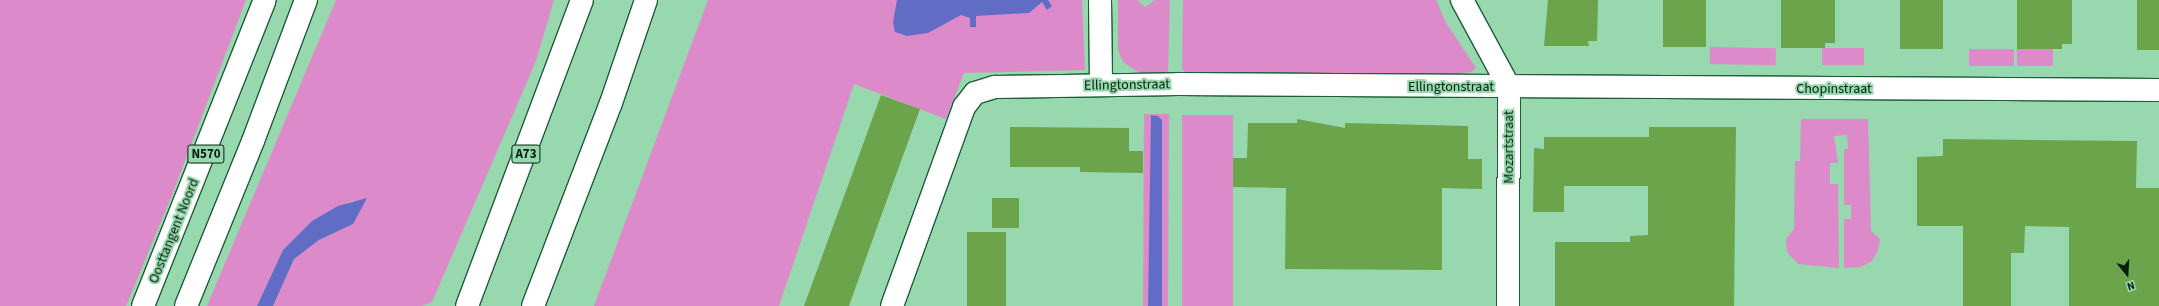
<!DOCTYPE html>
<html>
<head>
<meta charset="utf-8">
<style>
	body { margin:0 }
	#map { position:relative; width:2159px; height:306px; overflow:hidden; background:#98d8ae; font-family:"Source Sans 3",sans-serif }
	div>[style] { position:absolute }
	.green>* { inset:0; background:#dc8aca; transform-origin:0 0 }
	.water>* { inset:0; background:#616dc4 }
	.building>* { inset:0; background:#6ba44b; transform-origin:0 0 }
	.roads { filter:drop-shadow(1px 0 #1c5d39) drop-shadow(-1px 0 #1c5d39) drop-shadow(0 1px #1c5d39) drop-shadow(0 -1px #1c5d39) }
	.minor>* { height:22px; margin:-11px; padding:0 11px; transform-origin:11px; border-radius:11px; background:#fff }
	.major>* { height:22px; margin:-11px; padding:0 11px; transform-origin:11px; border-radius:11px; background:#fff }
	.highway>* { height:22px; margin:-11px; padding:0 11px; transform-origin:11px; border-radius:11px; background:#fff }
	span { translate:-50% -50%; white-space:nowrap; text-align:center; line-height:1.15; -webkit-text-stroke:4px #98d8ae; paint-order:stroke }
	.shield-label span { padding:1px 3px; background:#98d8ae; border:1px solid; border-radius:3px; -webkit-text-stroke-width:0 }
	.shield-label { font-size:13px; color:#041f10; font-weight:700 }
	.street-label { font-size:14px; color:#041f10 }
	.north { position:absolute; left:2107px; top:254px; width:40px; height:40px; -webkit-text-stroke:3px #98d8ae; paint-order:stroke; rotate:162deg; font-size:11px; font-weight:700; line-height:16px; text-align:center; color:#041f10 }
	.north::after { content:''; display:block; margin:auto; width:14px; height:18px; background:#041f10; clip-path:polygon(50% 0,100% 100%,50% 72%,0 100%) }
</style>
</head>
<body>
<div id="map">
	<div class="green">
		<div style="clip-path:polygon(0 0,246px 0,172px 195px,126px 306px,0 306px)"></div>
		<div style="clip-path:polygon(336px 0,554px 0,536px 61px,432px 302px,421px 306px,273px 306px,294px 259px,319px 240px,353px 224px,354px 200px,312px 221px,283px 250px,257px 306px,207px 306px)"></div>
		<div style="clip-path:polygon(708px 0,1082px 0,1085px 70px,964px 73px,946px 119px,854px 84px,779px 306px,594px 306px)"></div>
		<div style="clip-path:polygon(1118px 0,1137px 0,1145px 7px,1155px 0,1170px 0,1168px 72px,1140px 73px,1123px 62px,1118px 50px)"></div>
		<div style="clip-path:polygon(1183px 0,1436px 0,1445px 21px,1476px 68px,1471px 72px,1454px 74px,1187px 74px,1182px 69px)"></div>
		<div style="left:1710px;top:47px;width:66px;height:17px;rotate:1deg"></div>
		<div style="left:1822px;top:48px;width:42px;height:17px"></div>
		<div style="left:1969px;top:49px;width:45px;height:17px"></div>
		<div style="left:2017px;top:49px;width:36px;height:17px"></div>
		<div style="clip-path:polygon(1144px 114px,1169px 114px,1168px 306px,1162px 306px,1162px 120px,1158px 116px,1152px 115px,1148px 306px,1143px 306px)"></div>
		<div style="left:1182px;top:115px;width:51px;height:191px"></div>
		<div style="clip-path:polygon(1801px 119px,1868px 119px,1871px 231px,1880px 239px,1878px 251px,1872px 261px,1861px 267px,1844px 268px,1844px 219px,1851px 219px,1851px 205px,1844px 205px,1844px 149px,1848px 149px,1847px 135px,1834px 136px,1838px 163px,1830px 163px,1830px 184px,1838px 184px,1839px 268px,1798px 264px,1787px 252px,1786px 239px,1794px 229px,1795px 161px,1800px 161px)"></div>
	</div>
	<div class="water">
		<div style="clip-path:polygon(897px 0,1048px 0,1052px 6px,1047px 10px,1042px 2px,1029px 13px,976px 16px,976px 27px,970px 27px,970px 18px,961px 15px,928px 33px,907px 36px,895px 32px,893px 22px)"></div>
		<div style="clip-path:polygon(1151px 115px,1158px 116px,1162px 120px,1162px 306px,1148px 306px)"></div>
		<div style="clip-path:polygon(367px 198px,353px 224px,319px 240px,294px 259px,273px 306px,257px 306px,283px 250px,312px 221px,338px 206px)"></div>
	</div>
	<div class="building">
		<div style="clip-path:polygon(1548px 0,1598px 0,1597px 41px,1588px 41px,1589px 46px,1544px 46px)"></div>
		<div style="left:1663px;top:0;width:43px;height:47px"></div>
		<div style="clip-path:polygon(1781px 0,1835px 0,1835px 43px,1825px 43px,1825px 48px,1781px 48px)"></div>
		<div style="left:1900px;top:0;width:43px;height:49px"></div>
		<div style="clip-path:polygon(2017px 0,2072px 0,2072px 44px,2062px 44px,2062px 49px,2017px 49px)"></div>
		<div style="left:2137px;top:0;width:22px;height:50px"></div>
		<div style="clip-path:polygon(881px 95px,920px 109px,876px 230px,849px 306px,804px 306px)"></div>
		<div style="clip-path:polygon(1297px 119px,1345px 128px,1345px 123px,1468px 126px,1468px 159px,1482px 159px,1482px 189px,1442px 188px,1442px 270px,1285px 269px,1286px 188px,1233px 187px,1233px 158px,1247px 158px,1248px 123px,1297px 123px)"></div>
		<div style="clip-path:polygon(1010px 127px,1129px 128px,1129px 151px,1143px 151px,1143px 173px,1080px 172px,1080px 167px,1010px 167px)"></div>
		<div style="clip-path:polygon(1649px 127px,1736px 127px,1734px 306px,1555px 306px,1555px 242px,1630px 242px,1630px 236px,1648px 235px,1648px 186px,1564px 186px,1564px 212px,1533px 212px,1534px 148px,1544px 149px,1544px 137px,1649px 137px)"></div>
		<div style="clip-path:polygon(1943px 139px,2137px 141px,2136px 188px,2159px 188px,2159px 306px,2069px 306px,2069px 227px,2025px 226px,2024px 253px,2011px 253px,2011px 306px,1963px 306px,1963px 226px,1917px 226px,1917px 157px,1943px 156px)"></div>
		<div style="left:992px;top:198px;width:27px;height:30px"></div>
		<div style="left:967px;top:232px;width:39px;height:74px"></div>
	</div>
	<div class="roads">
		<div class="minor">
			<div style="left:1100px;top:0;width:85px;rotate:89.3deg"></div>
			<div style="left:1462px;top:0;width:99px;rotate:61.6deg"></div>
			<div style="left:1509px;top:87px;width:219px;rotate:90.3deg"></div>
			<div style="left:892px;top:306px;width:212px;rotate:-70.1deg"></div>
			<div style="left:964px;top:107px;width:18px;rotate:-52deg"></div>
			<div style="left:975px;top:93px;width:21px;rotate:-17deg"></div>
			<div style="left:995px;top:87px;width:183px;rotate:-0.9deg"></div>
			<div style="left:1178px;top:84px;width:981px;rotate:0.35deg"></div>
		</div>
		<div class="major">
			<div style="left:143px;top:306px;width:329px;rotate:-68.3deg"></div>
			<div style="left:186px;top:306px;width:178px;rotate:-67.9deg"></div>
			<div style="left:253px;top:141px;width:151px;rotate:-69.4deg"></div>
		</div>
		<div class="highway">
			<div style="left:467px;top:306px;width:327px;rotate:-69.4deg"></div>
			<div style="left:533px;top:306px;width:217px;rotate:-69deg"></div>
			<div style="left:611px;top:103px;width:109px;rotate:-71.2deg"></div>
		</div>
	</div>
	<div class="shield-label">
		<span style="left:206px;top:154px">N570</span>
		<span style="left:526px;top:154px">A73</span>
	</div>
	<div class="street-label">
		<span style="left:1127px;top:85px;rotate:-1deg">Ellingtonstraat</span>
		<span style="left:1451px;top:87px">Ellingtonstraat</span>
		<span style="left:1834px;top:89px">Chopinstraat</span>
		<span style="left:1509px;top:147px;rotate:-90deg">Mozartstraat</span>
		<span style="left:174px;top:231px;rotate:-68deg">Oosttangent Noord</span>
	</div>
	<div class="north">N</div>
</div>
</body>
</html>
